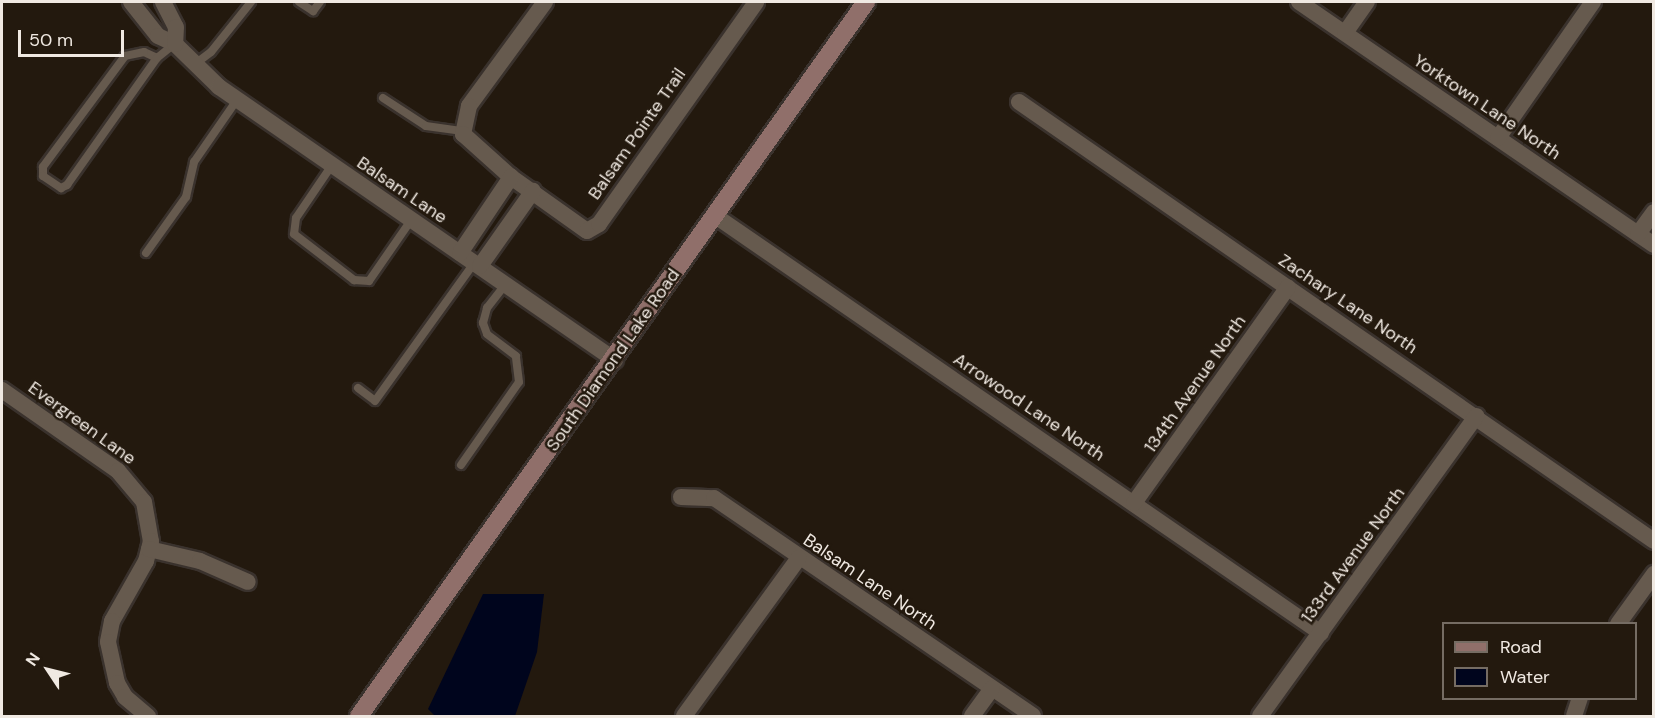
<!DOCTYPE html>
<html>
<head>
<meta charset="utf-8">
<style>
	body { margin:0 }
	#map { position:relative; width:1655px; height:718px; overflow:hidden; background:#23190e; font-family:"DM Sans",sans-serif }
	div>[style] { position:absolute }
	.water>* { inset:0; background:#00051d }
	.roads { filter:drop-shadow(2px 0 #3a322d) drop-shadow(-2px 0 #3a322d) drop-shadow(0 2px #3a322d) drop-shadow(0 -2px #3a322d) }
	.lane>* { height:8px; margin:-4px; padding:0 4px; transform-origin:4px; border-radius:4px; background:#665a4e }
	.street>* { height:16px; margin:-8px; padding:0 8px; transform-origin:8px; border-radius:8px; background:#665a4e }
	.secondary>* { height:18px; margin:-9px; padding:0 9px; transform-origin:9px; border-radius:9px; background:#906f6a }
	span { translate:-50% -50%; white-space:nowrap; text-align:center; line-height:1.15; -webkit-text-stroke:5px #23190e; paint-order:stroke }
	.street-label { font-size:18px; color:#f0e9e2 }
	.frame { position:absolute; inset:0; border:3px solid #f0e9e2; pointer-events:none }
	.legend { position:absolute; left:1442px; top:622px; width:195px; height:78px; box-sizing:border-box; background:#23190e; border:2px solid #756c63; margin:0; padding:8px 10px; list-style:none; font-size:18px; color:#f0e9e2 }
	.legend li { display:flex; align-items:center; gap:12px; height:30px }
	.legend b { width:30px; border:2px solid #756c63 }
	.north { position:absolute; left:18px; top:640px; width:60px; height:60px; -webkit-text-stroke:4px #23190e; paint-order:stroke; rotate:305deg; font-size:16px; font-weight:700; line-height:24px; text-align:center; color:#f0e9e2 }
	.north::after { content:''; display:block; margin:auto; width:21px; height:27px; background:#f0e9e2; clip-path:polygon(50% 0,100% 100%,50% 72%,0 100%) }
	.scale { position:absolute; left:18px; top:30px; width:106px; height:27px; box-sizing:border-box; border:3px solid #f0e9e2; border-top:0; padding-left:8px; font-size:18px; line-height:21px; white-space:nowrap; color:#f0e9e2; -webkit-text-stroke:4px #23190e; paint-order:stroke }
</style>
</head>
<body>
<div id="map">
	<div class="water">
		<div style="clip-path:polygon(483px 594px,544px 594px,537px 652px,515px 716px,435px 716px,428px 709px)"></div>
	</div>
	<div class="roads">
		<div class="lane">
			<div style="left:299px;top:2px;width:17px;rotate:33deg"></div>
			<div style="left:313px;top:11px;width:11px;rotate:-52deg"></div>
			<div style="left:157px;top:58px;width:14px;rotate:-155deg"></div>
			<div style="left:144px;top:52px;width:19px;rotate:168deg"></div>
			<div style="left:125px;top:56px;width:138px;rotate:126.5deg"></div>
			<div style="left:43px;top:167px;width:9px;rotate:90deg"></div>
			<div style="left:43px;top:176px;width:22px;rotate:34deg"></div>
			<div style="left:61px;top:188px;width:7px;rotate:-27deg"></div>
			<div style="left:67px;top:185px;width:156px;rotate:-54.7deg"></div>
			<div style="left:157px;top:58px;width:22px;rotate:-39deg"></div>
			<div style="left:195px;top:64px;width:20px;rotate:-37deg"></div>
			<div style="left:211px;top:52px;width:64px;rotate:-51.3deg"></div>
			<div style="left:383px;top:98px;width:51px;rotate:33.1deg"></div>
			<div style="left:426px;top:126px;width:37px;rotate:8deg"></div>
			<div style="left:332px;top:165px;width:64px;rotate:124.2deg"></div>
			<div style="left:296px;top:218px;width:16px;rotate:97deg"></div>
			<div style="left:294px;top:234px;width:76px;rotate:37.5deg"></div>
			<div style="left:354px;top:280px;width:15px;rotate:4deg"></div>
			<div style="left:369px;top:281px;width:75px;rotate:-55.3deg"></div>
			<div style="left:146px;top:253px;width:69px;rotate:-54.5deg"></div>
			<div style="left:186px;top:197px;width:36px;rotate:-77deg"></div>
			<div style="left:194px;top:162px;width:75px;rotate:-55.3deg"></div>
			<div style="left:358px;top:388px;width:21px;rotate:37deg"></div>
			<div style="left:375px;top:401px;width:170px;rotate:-54.3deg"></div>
			<div style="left:461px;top:465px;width:101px;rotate:-55.1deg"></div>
			<div style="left:519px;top:382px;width:26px;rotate:-97deg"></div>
			<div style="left:516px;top:356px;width:36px;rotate:-143deg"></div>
			<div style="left:487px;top:334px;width:12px;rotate:-110deg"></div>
			<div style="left:483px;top:323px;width:16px;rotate:-75deg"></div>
			<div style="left:487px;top:308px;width:31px;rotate:-52deg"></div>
		</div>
		<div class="street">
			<div style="left:131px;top:2px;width:43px;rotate:51.5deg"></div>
			<div style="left:158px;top:36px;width:19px;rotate:25deg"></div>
			<div style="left:175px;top:44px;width:62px;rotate:44.3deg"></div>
			<div style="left:219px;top:87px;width:481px;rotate:34.6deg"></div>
			<div style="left:163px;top:2px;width:28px;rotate:63deg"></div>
			<div style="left:176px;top:27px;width:17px;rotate:93deg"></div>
			<div style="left:545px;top:2px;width:129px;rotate:126.2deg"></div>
			<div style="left:469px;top:106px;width:29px;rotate:102deg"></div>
			<div style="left:463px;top:134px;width:64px;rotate:41.9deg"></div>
			<div style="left:511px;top:177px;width:93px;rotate:35.4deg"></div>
			<div style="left:587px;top:231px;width:14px;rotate:-30deg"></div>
			<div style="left:599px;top:224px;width:272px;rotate:-54.7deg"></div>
			<div style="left:1299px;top:2px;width:430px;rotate:34.4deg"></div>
			<div style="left:1345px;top:33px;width:38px;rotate:-55deg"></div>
			<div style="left:1019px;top:102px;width:772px;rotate:34.66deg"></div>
			<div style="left:1498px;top:138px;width:166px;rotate:-55.1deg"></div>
			<div style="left:714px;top:215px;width:737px;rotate:34.55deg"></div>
			<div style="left:1638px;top:234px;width:27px;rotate:-54deg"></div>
			<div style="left:460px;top:253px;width:92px;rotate:-56.1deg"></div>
			<div style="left:480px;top:266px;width:92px;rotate:-54.8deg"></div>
			<div style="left:2px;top:390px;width:141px;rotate:34.9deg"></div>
			<div style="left:118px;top:471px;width:40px;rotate:50deg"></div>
			<div style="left:144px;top:502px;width:40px;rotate:80deg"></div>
			<div style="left:151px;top:541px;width:21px;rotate:104deg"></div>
			<div style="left:146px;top:561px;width:69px;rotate:119.5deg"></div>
			<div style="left:112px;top:621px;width:21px;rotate:101deg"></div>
			<div style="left:108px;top:642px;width:42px;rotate:77.6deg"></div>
			<div style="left:117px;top:683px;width:16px;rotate:60deg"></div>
			<div style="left:125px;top:697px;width:30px;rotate:40deg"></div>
			<div style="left:681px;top:497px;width:33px;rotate:2deg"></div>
			<div style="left:714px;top:498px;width:386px;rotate:34.3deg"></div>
			<div style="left:1134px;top:503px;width:265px;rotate:-54.5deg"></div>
			<div style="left:149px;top:549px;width:52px;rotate:13.2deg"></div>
			<div style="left:200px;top:561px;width:52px;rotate:23.6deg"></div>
			<div style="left:1618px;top:624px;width:62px;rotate:-54.2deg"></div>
			<div style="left:684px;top:716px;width:195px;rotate:-54deg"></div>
			<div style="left:972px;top:716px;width:34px;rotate:-54deg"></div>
			<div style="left:1260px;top:716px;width:370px;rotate:-54.2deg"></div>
			<div style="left:1574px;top:716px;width:19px;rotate:-72deg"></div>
		</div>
		<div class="secondary">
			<div style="left:359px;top:716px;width:876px;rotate:-54.62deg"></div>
		</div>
	</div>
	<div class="street-label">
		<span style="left:1487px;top:107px;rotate:34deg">Yorktown Lane North</span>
		<span style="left:637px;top:134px;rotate:-55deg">Balsam Pointe Trail</span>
		<span style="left:402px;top:190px;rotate:34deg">Balsam Lane</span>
		<span style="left:1348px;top:304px;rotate:34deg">Zachary Lane North</span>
		<span style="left:613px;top:360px;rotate:-55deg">South Diamond Lake Road</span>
		<span style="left:1195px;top:384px;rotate:-55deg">134th Avenue North</span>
		<span style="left:1029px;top:407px;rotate:34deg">Arrowood Lane North</span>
		<span style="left:82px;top:423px;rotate:36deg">Evergreen Lane</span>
		<span style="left:1353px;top:555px;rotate:-54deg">133rd Avenue North</span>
		<span style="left:870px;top:582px;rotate:34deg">Balsam Lane North</span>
	</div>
	<div class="frame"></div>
	<ul class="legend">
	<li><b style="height:8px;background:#906f6a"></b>Road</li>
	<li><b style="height:16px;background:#00051d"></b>Water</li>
	</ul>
	<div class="north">N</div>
	<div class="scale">50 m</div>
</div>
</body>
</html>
